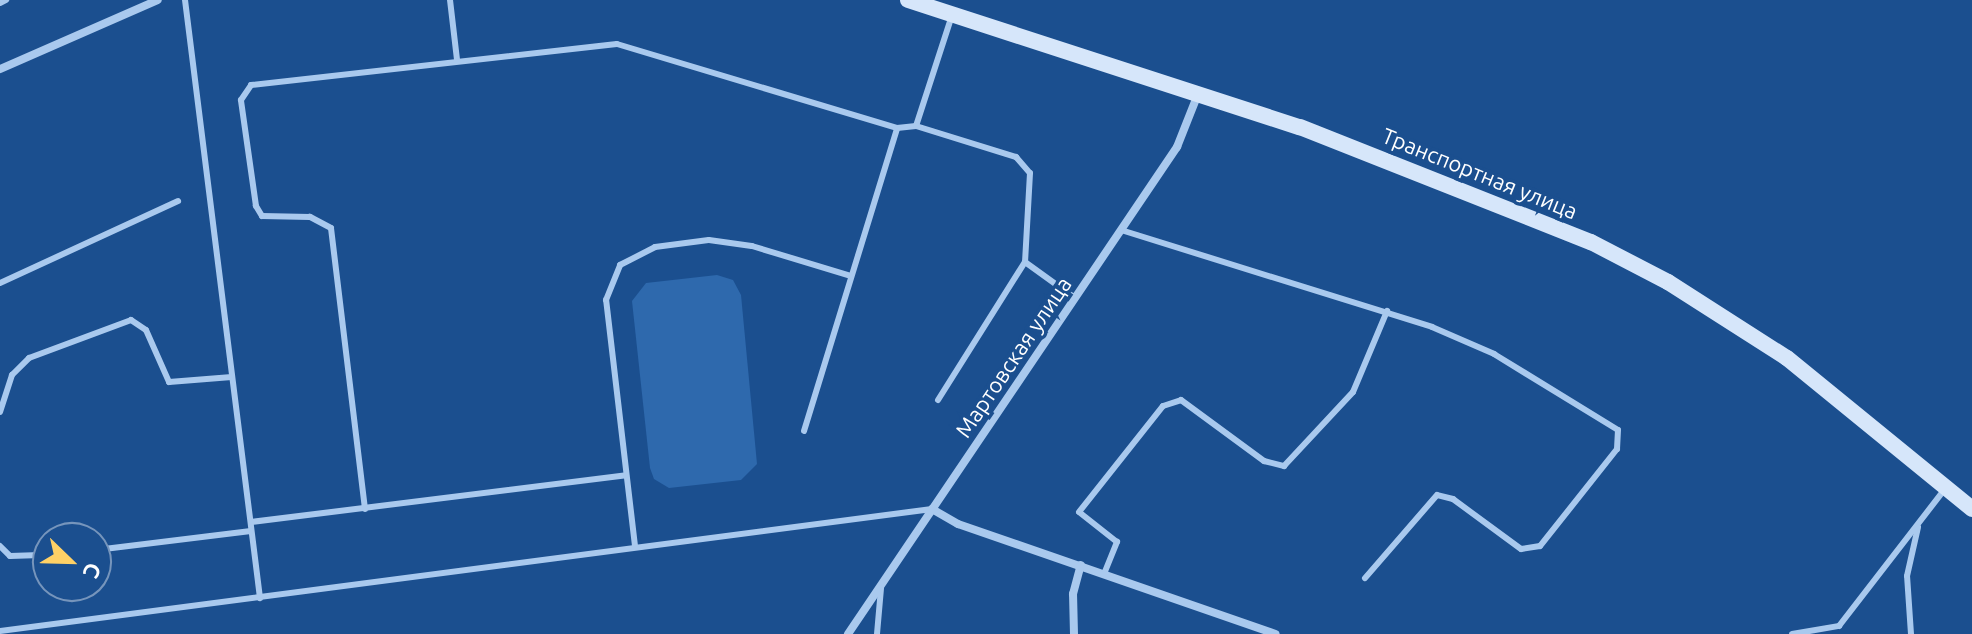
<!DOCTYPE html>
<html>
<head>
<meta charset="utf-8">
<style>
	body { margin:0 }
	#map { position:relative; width:1972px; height:634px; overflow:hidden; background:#1b4f8f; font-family:Ubuntu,sans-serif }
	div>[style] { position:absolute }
	.green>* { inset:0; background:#2e69ad }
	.lane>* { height:6px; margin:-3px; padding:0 3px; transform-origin:3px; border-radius:3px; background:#a9c9ee }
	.street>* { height:8px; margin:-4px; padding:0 4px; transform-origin:4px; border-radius:4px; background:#a9c9ee }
	.secondary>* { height:16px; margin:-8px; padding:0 8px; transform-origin:8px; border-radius:8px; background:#d6e6fa }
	span { translate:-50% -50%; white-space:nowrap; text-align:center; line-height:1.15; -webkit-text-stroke:7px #1b4f8f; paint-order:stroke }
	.street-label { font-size:22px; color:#fff }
	.north { position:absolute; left:32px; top:522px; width:80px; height:80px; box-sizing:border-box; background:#1b4f8f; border:2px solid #7695bc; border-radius:50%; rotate:113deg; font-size:22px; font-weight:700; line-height:32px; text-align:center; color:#fff }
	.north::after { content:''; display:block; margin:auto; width:28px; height:36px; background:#ffd166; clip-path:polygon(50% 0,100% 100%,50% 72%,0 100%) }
</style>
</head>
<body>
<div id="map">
	<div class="green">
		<div style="clip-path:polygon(717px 275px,733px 280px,741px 295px,757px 464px,741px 480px,669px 488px,654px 479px,650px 468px,632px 301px,646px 283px)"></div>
	</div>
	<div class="lane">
		<div style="left:185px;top:0;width:603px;rotate:82.85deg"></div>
		<div style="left:450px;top:0;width:60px;rotate:83.3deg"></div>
		<div style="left:0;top:3px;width:7px;rotate:-27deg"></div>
		<div style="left:916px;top:126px;width:117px;rotate:-72deg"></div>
		<div style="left:1121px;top:230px;width:326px;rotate:17.3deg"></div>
		<div style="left:1432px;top:327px;width:68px;rotate:23.5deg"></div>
		<div style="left:1494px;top:354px;width:145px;rotate:31.5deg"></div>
		<div style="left:1618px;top:430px;width:19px;rotate:93deg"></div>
		<div style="left:1617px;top:449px;width:124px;rotate:128.4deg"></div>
		<div style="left:1540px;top:546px;width:19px;rotate:171deg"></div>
		<div style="left:1521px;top:549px;width:84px;rotate:-143.7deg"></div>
		<div style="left:1453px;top:499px;width:16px;rotate:-166deg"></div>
		<div style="left:1437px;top:495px;width:110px;rotate:130.9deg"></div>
		<div style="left:0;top:283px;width:196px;rotate:-24.7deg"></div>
		<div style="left:938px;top:400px;width:163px;rotate:-57.8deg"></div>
		<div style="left:0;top:412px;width:39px;rotate:-72deg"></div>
		<div style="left:12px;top:375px;width:24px;rotate:-45deg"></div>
		<div style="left:29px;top:358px;width:109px;rotate:-20.4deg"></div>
		<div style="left:131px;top:320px;width:18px;rotate:34deg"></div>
		<div style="left:146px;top:330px;width:57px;rotate:66.1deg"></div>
		<div style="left:169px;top:382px;width:63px;rotate:-4.5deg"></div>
		<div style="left:804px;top:431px;width:317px;rotate:-72.9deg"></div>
		<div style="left:365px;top:509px;width:283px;rotate:-96.9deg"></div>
		<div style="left:331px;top:228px;width:24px;rotate:-152deg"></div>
		<div style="left:310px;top:217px;width:48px;rotate:-178.8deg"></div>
		<div style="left:262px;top:216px;width:12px;rotate:-121deg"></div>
		<div style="left:256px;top:206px;width:107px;rotate:-98.1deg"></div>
		<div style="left:241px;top:100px;width:18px;rotate:-56deg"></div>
		<div style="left:251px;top:85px;width:368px;rotate:-6.4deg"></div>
		<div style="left:617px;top:44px;width:292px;rotate:16.7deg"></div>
		<div style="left:897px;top:128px;width:19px;rotate:-6deg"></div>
		<div style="left:916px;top:126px;width:105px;rotate:17.2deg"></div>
		<div style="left:1016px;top:157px;width:21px;rotate:49deg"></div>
		<div style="left:1030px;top:173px;width:89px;rotate:93.2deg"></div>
		<div style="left:1025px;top:262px;width:62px;rotate:35.8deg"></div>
		<div style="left:251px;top:522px;width:378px;rotate:-7.1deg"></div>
		<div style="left:0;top:546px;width:14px;rotate:45deg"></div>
		<div style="left:10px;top:556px;width:38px;rotate:-2deg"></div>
		<div style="left:635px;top:546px;width:248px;rotate:-96.7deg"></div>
		<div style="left:606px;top:300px;width:38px;rotate:-68deg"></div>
		<div style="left:620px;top:265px;width:39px;rotate:-27deg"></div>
		<div style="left:655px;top:247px;width:54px;rotate:-7.4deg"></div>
		<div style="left:709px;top:240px;width:43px;rotate:7.9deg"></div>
		<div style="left:752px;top:246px;width:103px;rotate:16.9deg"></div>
		<div style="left:96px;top:550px;width:156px;rotate:-7deg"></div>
		<div style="left:1104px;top:574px;width:35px;rotate:-68deg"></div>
		<div style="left:1117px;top:542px;width:48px;rotate:-141.7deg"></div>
		<div style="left:1079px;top:512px;width:135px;rotate:-51.6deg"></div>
		<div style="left:1163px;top:406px;width:19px;rotate:-18deg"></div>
		<div style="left:1181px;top:400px;width:103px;rotate:36.3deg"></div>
		<div style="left:1264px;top:461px;width:21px;rotate:14deg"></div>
		<div style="left:1284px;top:466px;width:101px;rotate:-47deg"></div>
		<div style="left:1353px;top:392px;width:88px;rotate:-67.2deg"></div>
		<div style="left:0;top:631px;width:940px;rotate:-7.46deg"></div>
		<div style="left:877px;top:634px;width:46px;rotate:-85deg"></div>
		<div style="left:1792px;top:634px;width:48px;rotate:-9.7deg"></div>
		<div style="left:1839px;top:626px;width:172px;rotate:-52.3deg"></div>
		<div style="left:1911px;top:634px;width:58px;rotate:-93.9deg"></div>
		<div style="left:1907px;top:576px;width:50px;rotate:-77.3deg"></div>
	</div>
	<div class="street">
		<div style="left:0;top:69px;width:172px;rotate:-23.6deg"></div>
		<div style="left:932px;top:509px;width:30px;rotate:30deg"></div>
		<div style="left:958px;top:524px;width:336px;rotate:19.1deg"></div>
		<div style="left:848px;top:634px;width:588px;rotate:-55.96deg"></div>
		<div style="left:1177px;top:147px;width:57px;rotate:-68.4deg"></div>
		<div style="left:1074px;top:634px;width:40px;rotate:-91.4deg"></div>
		<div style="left:1073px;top:594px;width:30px;rotate:-75deg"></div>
	</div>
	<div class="secondary">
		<div style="left:908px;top:0;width:412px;rotate:18deg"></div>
		<div style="left:1300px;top:127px;width:313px;rotate:21.6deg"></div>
		<div style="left:1591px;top:242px;width:87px;rotate:27.5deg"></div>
		<div style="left:1668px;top:282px;width:141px;rotate:32.6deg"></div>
		<div style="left:1787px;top:358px;width:239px;rotate:39.2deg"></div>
	</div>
	<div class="street-label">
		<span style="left:1480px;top:173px;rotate:22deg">Транспортная улица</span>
		<span style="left:1013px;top:357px;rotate:-56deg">Мартовская улица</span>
	</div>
	<div class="north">С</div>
</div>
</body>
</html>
